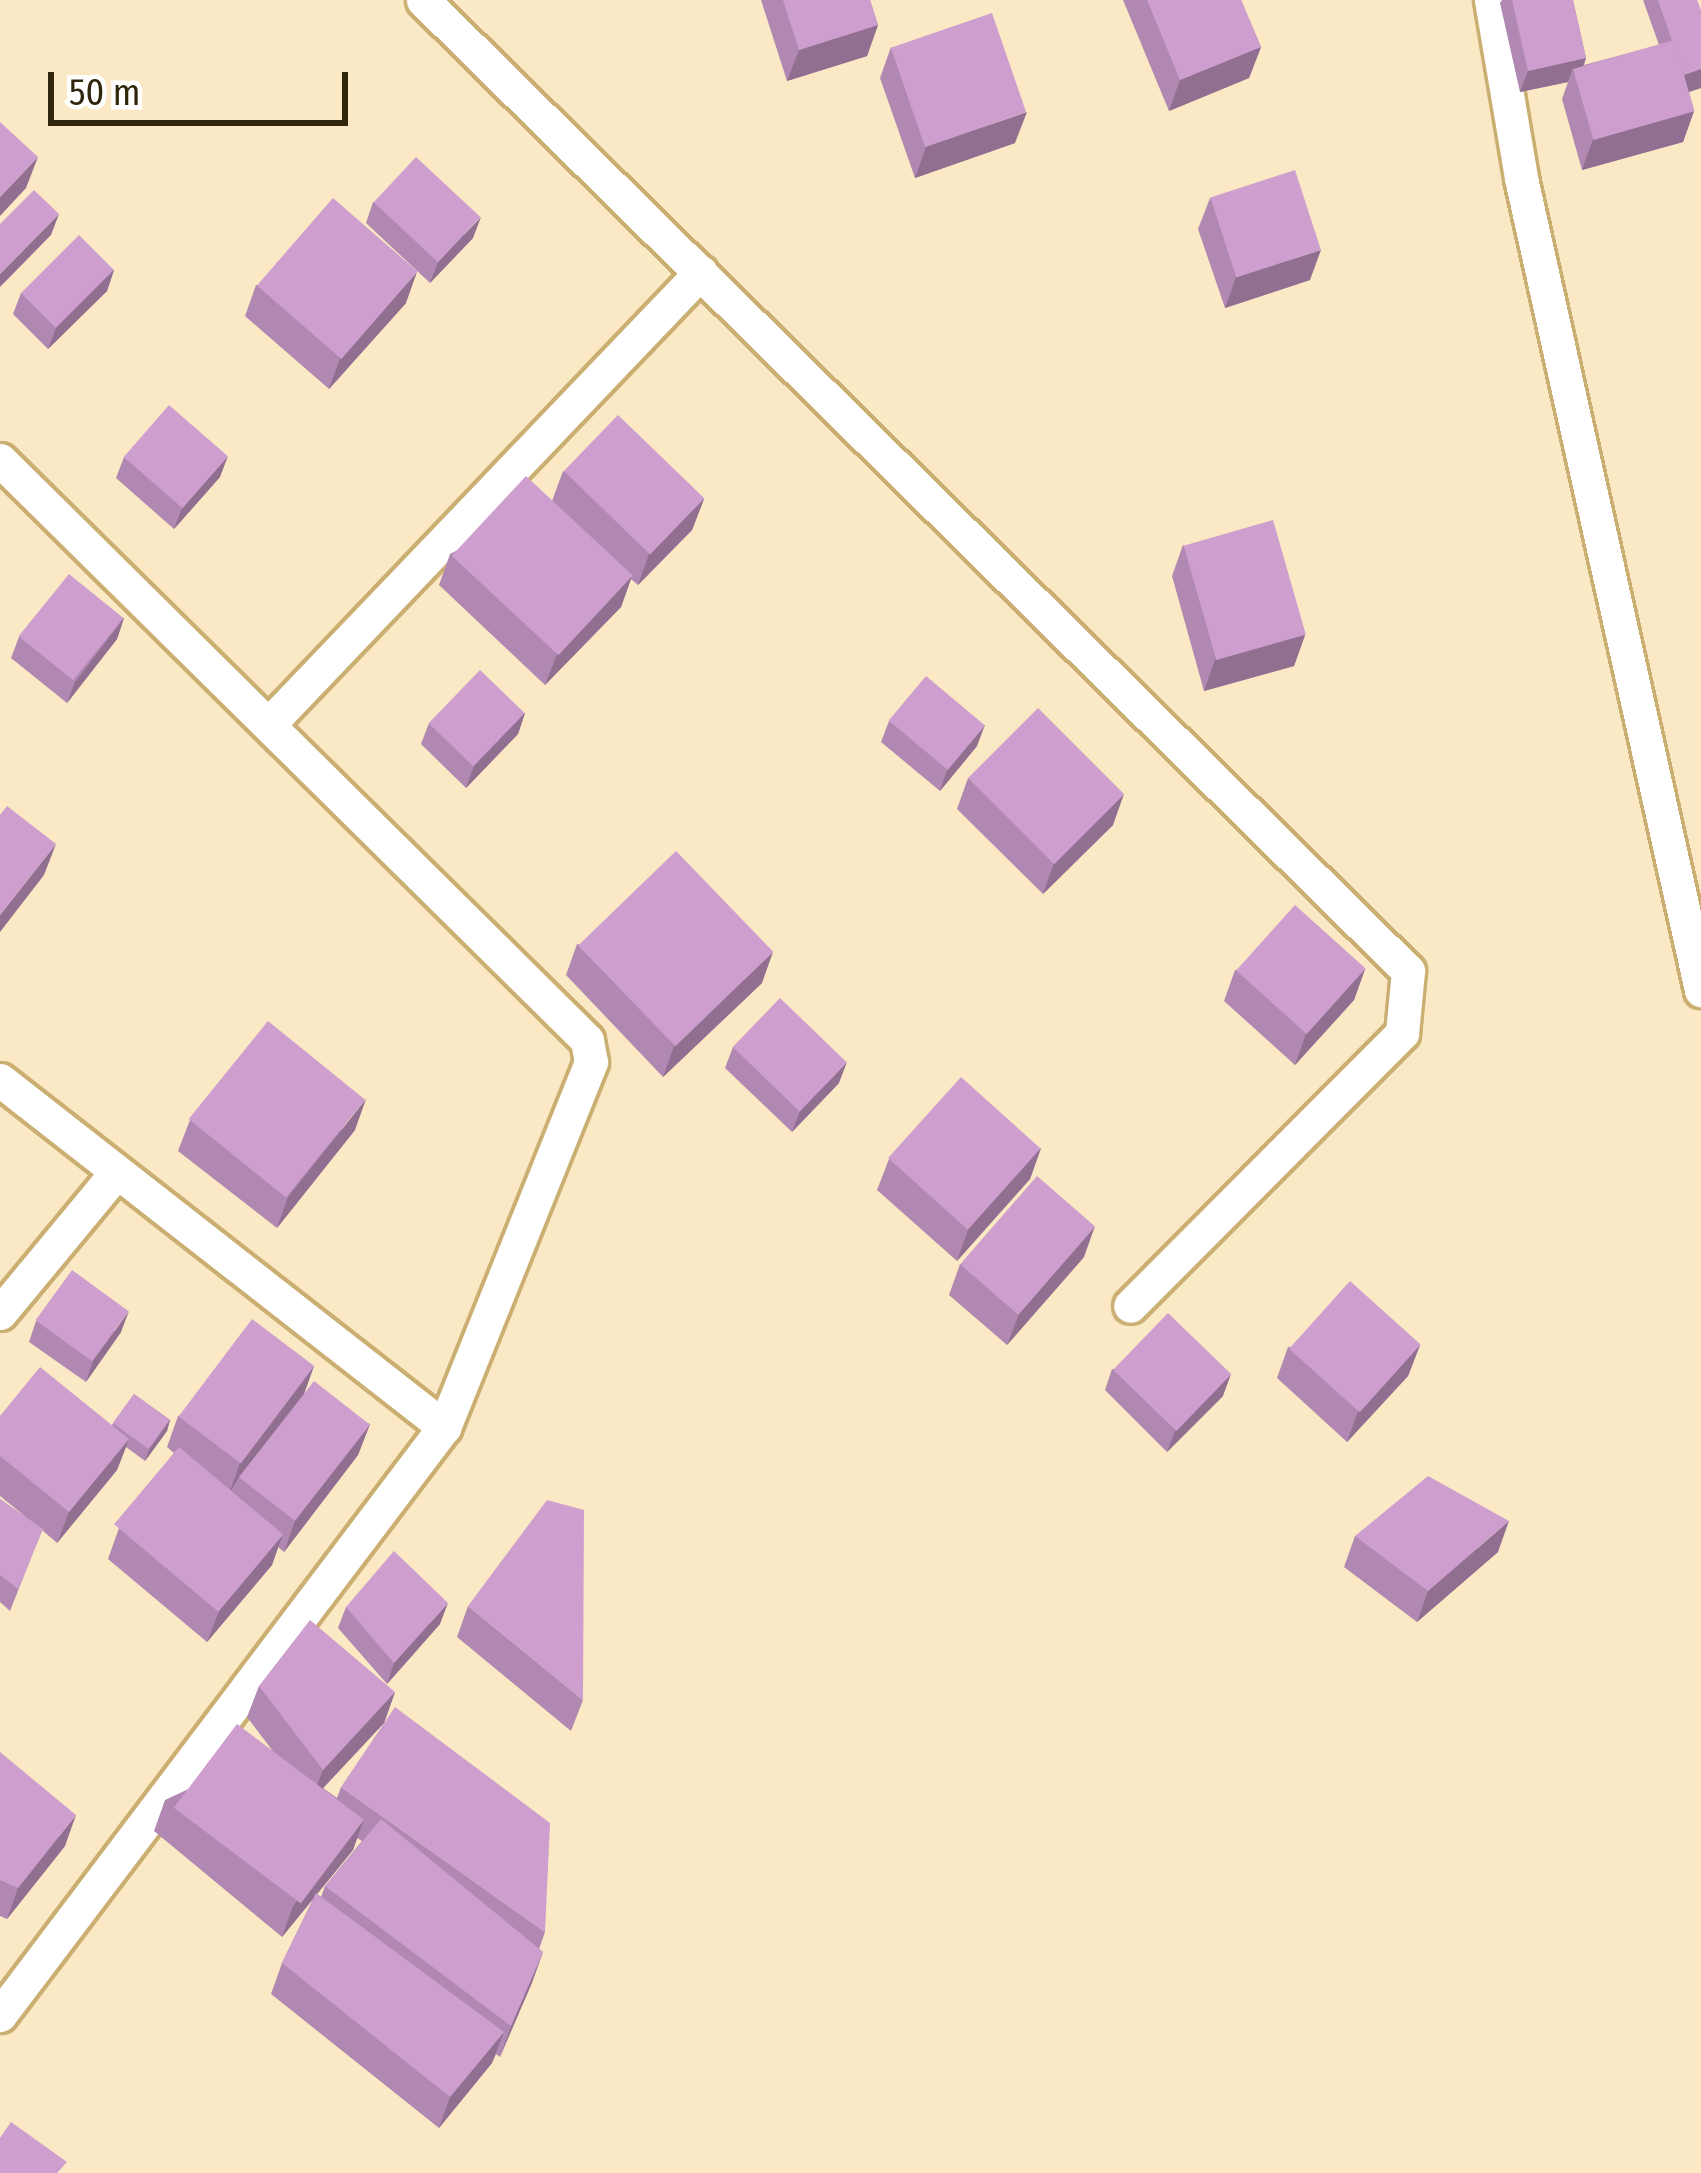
<!DOCTYPE html>
<html>
<head>
<meta charset="utf-8">
<style>
	body { margin:0 }
	#map { position:relative; width:1701px; height:2173px; overflow:hidden; background:#fae9c4; font-family:"Fira Sans Condensed",sans-serif }
	div>[style] { position:absolute }
	.roads { filter:drop-shadow(3px 0 #cbaf72) drop-shadow(-3px 0 #cbaf72) drop-shadow(0 3px #cbaf72) drop-shadow(0 -3px #cbaf72) }
	.minor>* { height:33px; margin:-16.5px; padding:0 16.5px; transform-origin:16.5px; border-radius:16.5px; background:#fff }
	.wall>* { inset:0; background:#b188b1 }
	.shaded-wall>* { inset:0; background:#906f90 }
	.building>* { inset:0; background:#ce9ece; transform-origin:0 0 }
	span { translate:-50% -50%; white-space:nowrap; text-align:center; line-height:1.15; -webkit-text-stroke:12px #fff; paint-order:stroke }
	.scale { position:absolute; left:48px; top:72px; width:300px; height:54px; box-sizing:border-box; border:6px solid #31260c; border-top:0; padding-left:15px; font-size:36px; line-height:42px; white-space:nowrap; color:#31260c; -webkit-text-stroke:9px #fff; paint-order:stroke }
</style>
</head>
<body>
<div id="map">
	<div class="roads">
		<div class="minor">
			<div style="left:423px;top:0;width:1383px;rotate:44.59deg"></div>
			<div style="left:1408px;top:971px;width:62px;rotate:95.5deg"></div>
			<div style="left:1402px;top:1033px;width:385px;rotate:134.9deg"></div>
			<div style="left:1491px;top:0;width:181px;rotate:80.4deg"></div>
			<div style="left:1521px;top:178px;width:832px;rotate:77.5deg"></div>
			<div style="left:0;top:460px;width:825px;rotate:44.66deg"></div>
			<div style="left:587px;top:1040px;width:22px;rotate:80deg"></div>
			<div style="left:591px;top:1062px;width:393px;rotate:111.9deg"></div>
			<div style="left:444px;top:1427px;width:737px;rotate:127.06deg"></div>
			<div style="left:269px;top:724px;width:625px;rotate:-46.3deg"></div>
			<div style="left:0;top:1080px;width:564px;rotate:38.01deg"></div>
			<div style="left:0;top:1313px;width:182px;rotate:-50.4deg"></div>
		</div>
	</div>
	<div class="wall">
		<div style="clip-path:polygon(761px 0,870px 0,878px 25px,867px 56px,787px 81px)"></div>
		<div style="clip-path:polygon(1123px 0,1241px 0,1261px 47px,1249px 78px,1169px 111px)"></div>
		<div style="clip-path:polygon(1502px 0,1573px 0,1586px 58px,1584px 65px,1659px 45px,1643px 0,1697px 0,1701px 11px,1701px 88px,1689px 92px,1694px 111px,1683px 142px,1582px 170px,1562px 99px,1568px 82px,1520px 92px,1500px 3px)"></div>
		<div style="clip-path:polygon(891px 47px,1015px 143px,915px 178px,880px 78px)"></div>
		<div style="clip-path:polygon(1210px 198px,1310px 280px,1225px 308px,1198px 229px)"></div>
		<div style="clip-path:polygon(373px 202px,473px 238px,430px 283px,366px 223px)"></div>
		<div style="clip-path:polygon(114px 270px,107px 291px,48px 349px,13px 314px,21px 293px)"></div>
		<div style="clip-path:polygon(256px 285px,406px 303px,329px 389px,245px 316px)"></div>
		<div style="clip-path:polygon(124px 457px,220px 477px,174px 529px,116px 478px)"></div>
		<div style="clip-path:polygon(563px 471px,704px 499px,692px 530px,638px 585px,631px 579px,621px 607px,545px 685px,439px 585px,450px 554px,552px 501px)"></div>
		<div style="clip-path:polygon(1183px 545px,1305px 635px,1294px 666px,1204px 691px,1172px 576px)"></div>
		<div style="clip-path:polygon(124px 618px,117px 639px,67px 703px,11px 658px,19px 637px)"></div>
		<div style="clip-path:polygon(525px 713px,518px 734px,466px 788px,421px 744px,429px 723px)"></div>
		<div style="clip-path:polygon(889px 721px,977px 746px,940px 791px,881px 742px)"></div>
		<div style="clip-path:polygon(968px 778px,1113px 825px,1043px 894px,957px 809px)"></div>
		<div style="clip-path:polygon(577px 944px,762px 983px,663px 1077px,566px 975px)"></div>
		<div style="clip-path:polygon(1365px 969px,1354px 1000px,1295px 1065px,1224px 1001px,1235px 970px)"></div>
		<div style="clip-path:polygon(733px 1047px,839px 1083px,792px 1132px,725px 1068px)"></div>
		<div style="clip-path:polygon(190px 1120px,355px 1130px,277px 1228px,178px 1151px)"></div>
		<div style="clip-path:polygon(1041px 1148px,1030px 1179px,957px 1261px,877px 1190px,889px 1159px)"></div>
		<div style="clip-path:polygon(1084px 1257px,1007px 1345px,949px 1295px,960px 1264px)"></div>
		<div style="clip-path:polygon(36px 1321px,121px 1332px,86px 1382px,29px 1342px)"></div>
		<div style="clip-path:polygon(1420px 1345px,1408px 1376px,1347px 1442px,1277px 1378px,1288px 1347px)"></div>
		<div style="clip-path:polygon(314px 1366px,304px 1393px,370px 1424px,358px 1455px,284px 1552px,278px 1547px,272px 1565px,207px 1642px,108px 1559px,119px 1528px,174px 1453px,167px 1447px,178px 1416px)"></div>
		<div style="clip-path:polygon(1112px 1369px,1223px 1396px,1167px 1452px,1105px 1390px)"></div>
		<div style="clip-path:polygon(134px 1394px,170px 1420px,167px 1431px,145px 1461px,126px 1447px,117px 1470px,57px 1543px,42px 1530px,10px 1611px,0 1602px,0 1499px,27px 1518px,0 1496px,0 1416px,112px 1425px)"></div>
		<div style="clip-path:polygon(1355px 1536px,1498px 1552px,1417px 1622px,1344px 1567px)"></div>
		<div style="clip-path:polygon(468px 1606px,583px 1700px,571px 1731px,457px 1637px)"></div>
		<div style="clip-path:polygon(346px 1607px,440px 1624px,387px 1684px,338px 1628px)"></div>
		<div style="clip-path:polygon(evenodd,259px 1686px,395px 1692px,384px 1723px,323px 1788px,337px 1798px,341px 1787px,545px 1932px,539px 1949px,543px 1952px,500px 2057px,496px 2054px,492px 2063px,439px 2128px,271px 1994px,282px 1963px,313px 1899px,282px 1937px,154px 1831px,165px 1800px,272px 1750px,247px 1717px,259px 1686px,357px 1838px,362px 1841px,325px 1886px,321px 1897px,317px 1894px,353px 1850px,357px 1838px)"></div>
		<div style="clip-path:polygon(0 1752px,65px 1846px,7px 1919px,0 1916px)"></div>
	</div>
	<div class="shaded-wall">
		<div style="clip-path:polygon(878px 25px,867px 56px,787px 81px,799px 50px)"></div>
		<div style="clip-path:polygon(1261px 47px,1249px 78px,1169px 111px,1180px 80px)"></div>
		<div style="clip-path:polygon(1586px 58px,1578px 79px,1573px 68px,1568px 82px,1520px 92px,1528px 71px)"></div>
		<div style="clip-path:polygon(1701px 69px,1701px 88px,1676px 96px,1684px 75px)"></div>
		<div style="clip-path:polygon(1694px 111px,1683px 142px,1582px 170px,1593px 139px)"></div>
		<div style="clip-path:polygon(1027px 112px,1015px 143px,915px 178px,926px 147px)"></div>
		<div style="clip-path:polygon(38px 157px,26px 188px,0 216px,0 197px)"></div>
		<div style="clip-path:polygon(59px 214px,51px 235px,0 287px,0 274px)"></div>
		<div style="clip-path:polygon(481px 217px,473px 238px,430px 283px,438px 262px)"></div>
		<div style="clip-path:polygon(1321px 250px,1310px 280px,1225px 308px,1236px 277px)"></div>
		<div style="clip-path:polygon(114px 270px,107px 291px,48px 349px,56px 328px)"></div>
		<div style="clip-path:polygon(417px 272px,406px 303px,329px 389px,340px 358px)"></div>
		<div style="clip-path:polygon(228px 456px,220px 477px,174px 529px,182px 508px)"></div>
		<div style="clip-path:polygon(704px 499px,692px 530px,638px 585px,649px 554px)"></div>
		<div style="clip-path:polygon(632px 576px,621px 607px,545px 685px,557px 654px)"></div>
		<div style="clip-path:polygon(124px 618px,117px 639px,67px 703px,75px 682px)"></div>
		<div style="clip-path:polygon(1305px 635px,1294px 666px,1204px 691px,1215px 660px)"></div>
		<div style="clip-path:polygon(525px 713px,518px 734px,466px 788px,474px 766px)"></div>
		<div style="clip-path:polygon(985px 725px,977px 746px,940px 791px,947px 770px)"></div>
		<div style="clip-path:polygon(1124px 794px,1113px 825px,1043px 894px,1054px 863px)"></div>
		<div style="clip-path:polygon(56px 844px,44px 875px,0 932px,0 915px)"></div>
		<div style="clip-path:polygon(773px 952px,762px 983px,663px 1077px,674px 1046px)"></div>
		<div style="clip-path:polygon(1365px 969px,1354px 1000px,1295px 1065px,1306px 1034px)"></div>
		<div style="clip-path:polygon(847px 1062px,839px 1083px,792px 1132px,800px 1111px)"></div>
		<div style="clip-path:polygon(366px 1099px,355px 1130px,277px 1228px,288px 1197px)"></div>
		<div style="clip-path:polygon(1041px 1148px,1030px 1179px,957px 1261px,968px 1230px)"></div>
		<div style="clip-path:polygon(1095px 1226px,1084px 1257px,1007px 1345px,1019px 1314px)"></div>
		<div style="clip-path:polygon(129px 1311px,121px 1332px,86px 1382px,93px 1361px)"></div>
		<div style="clip-path:polygon(1420px 1345px,1408px 1376px,1347px 1442px,1358px 1411px)"></div>
		<div style="clip-path:polygon(314px 1366px,303px 1397px,239px 1477px,229px 1494px,240px 1463px)"></div>
		<div style="clip-path:polygon(1231px 1374px,1223px 1396px,1167px 1452px,1175px 1431px)"></div>
		<div style="clip-path:polygon(170px 1420px,167px 1431px,145px 1461px,149px 1450px)"></div>
		<div style="clip-path:polygon(370px 1424px,358px 1455px,284px 1552px,295px 1521px)"></div>
		<div style="clip-path:polygon(129px 1439px,117px 1470px,57px 1543px,69px 1512px)"></div>
		<div style="clip-path:polygon(1509px 1521px,1498px 1552px,1417px 1622px,1428px 1591px)"></div>
		<div style="clip-path:polygon(283px 1534px,272px 1565px,207px 1642px,219px 1611px)"></div>
		<div style="clip-path:polygon(448px 1603px,440px 1624px,387px 1684px,394px 1663px)"></div>
		<div style="clip-path:polygon(395px 1692px,384px 1723px,311px 1801px,323px 1770px)"></div>
		<div style="clip-path:polygon(76px 1815px,65px 1846px,7px 1919px,18px 1888px)"></div>
		<div style="clip-path:polygon(364px 1819px,353px 1850px,282px 1937px,293px 1906px)"></div>
		<div style="clip-path:polygon(543px 1952px,532px 1983px,500px 2057px,511px 2026px)"></div>
		<div style="clip-path:polygon(504px 2032px,492px 2063px,439px 2128px,450px 2097px)"></div>
	</div>
	<div class="building">
		<div style="clip-path:polygon(783px 0,870px 0,878px 25px,799px 50px)"></div>
		<div style="clip-path:polygon(1147px 0,1241px 0,1261px 47px,1180px 80px)"></div>
		<div style="clip-path:polygon(1512px 0,1573px 0,1586px 58px,1528px 71px)"></div>
		<div style="clip-path:polygon(1658px 0,1697px 0,1701px 11px,1701px 69px,1684px 75px,1674px 40px,1672px 41px)"></div>
		<div style="left:992px;top:13px;width:105px;height:107px;rotate:71deg"></div>
		<div style="left:1674px;top:40px;width:74px;height:105px;rotate:74deg"></div>
		<div style="clip-path:polygon(0 122px,38px 157px,0 197px)"></div>
		<div style="left:416px;top:157px;width:88px;height:62px;rotate:43deg"></div>
		<div style="left:1295px;top:170px;width:84px;height:89px;rotate:72deg"></div>
		<div style="clip-path:polygon(34px 190px,59px 214px,0 274px,0 224px)"></div>
		<div style="left:333px;top:198px;width:112px;height:116px;rotate:41deg"></div>
		<div style="left:79px;top:235px;width:49px;height:82px;rotate:45deg"></div>
		<div style="left:169px;top:405px;width:78px;height:69px;rotate:41deg"></div>
		<div style="left:618px;top:415px;width:120px;height:78px;rotate:44deg"></div>
		<div style="left:526px;top:476px;width:146px;height:109px;rotate:43deg"></div>
		<div style="left:1273px;top:520px;width:119px;height:93px;rotate:74deg"></div>
		<div style="left:69px;top:574px;width:70px;height:80px;rotate:39deg"></div>
		<div style="left:480px;top:670px;width:62px;height:74px;rotate:44deg"></div>
		<div style="left:926px;top:676px;width:77px;height:58px;rotate:40deg"></div>
		<div style="left:1038px;top:708px;width:122px;height:99px;rotate:45deg"></div>
		<div style="clip-path:polygon(7px 806px,56px 844px,0 915px,0 815px)"></div>
		<div style="left:676px;top:851px;width:140px;height:136px;rotate:46deg"></div>
		<div style="left:1295px;top:905px;width:95px;height:88px;rotate:42deg"></div>
		<div style="left:780px;top:998px;width:93px;height:68px;rotate:44deg"></div>
		<div style="left:268px;top:1021px;width:125px;height:126px;rotate:39deg"></div>
		<div style="left:961px;top:1077px;width:107px;height:109px;rotate:42deg"></div>
		<div style="left:1037px;top:1176px;width:77px;height:117px;rotate:41deg"></div>
		<div style="left:72px;top:1270px;width:70px;height:62px;rotate:36deg"></div>
		<div style="left:1350px;top:1281px;width:95px;height:91px;rotate:42deg"></div>
		<div style="left:1168px;top:1313px;width:88px;height:79px;rotate:44deg"></div>
		<div style="left:252px;top:1319px;width:78px;height:122px;rotate:37deg"></div>
		<div style="clip-path:polygon(40px 1367px,129px 1439px,69px 1512px,0 1456px,0 1416px)"></div>
		<div style="left:314px;top:1381px;width:71px;height:122px;rotate:38deg"></div>
		<div style="left:134px;top:1394px;width:44px;height:36px;rotate:36deg"></div>
		<div style="left:179px;top:1447px;width:136px;height:101px;rotate:40deg"></div>
		<div style="clip-path:polygon(1428px 1476px,1509px 1521px,1428px 1591px,1355px 1536px)"></div>
		<div style="clip-path:polygon(0 1499px,43px 1529px,18px 1589px,0 1575px)"></div>
		<div style="clip-path:polygon(547px 1500px,584px 1510px,583px 1700px,468px 1606px)"></div>
		<div style="clip-path:polygon(394px 1551px,448px 1603px,394px 1663px,346px 1607px)"></div>
		<div style="clip-path:polygon(310px 1620px,395px 1692px,323px 1770px,259px 1686px)"></div>
		<div style="clip-path:polygon(395px 1707px,550px 1823px,545px 1932px,341px 1787px)"></div>
		<div style="left:237px;top:1724px;width:159px;height:105px;rotate:37deg"></div>
		<div style="clip-path:polygon(0 1752px,76px 1815px,18px 1888px,0 1880px)"></div>
		<div style="clip-path:polygon(381px 1819px,543px 1952px,511px 2026px,325px 1886px)"></div>
		<div style="clip-path:polygon(316px 1893px,504px 2032px,450px 2097px,282px 1963px)"></div>
		<div style="clip-path:polygon(11px 2122px,67px 2162px,57px 2173px,0 2173px,0 2138px)"></div>
	</div>
	<div class="scale">50 m</div>
</div>
</body>
</html>
